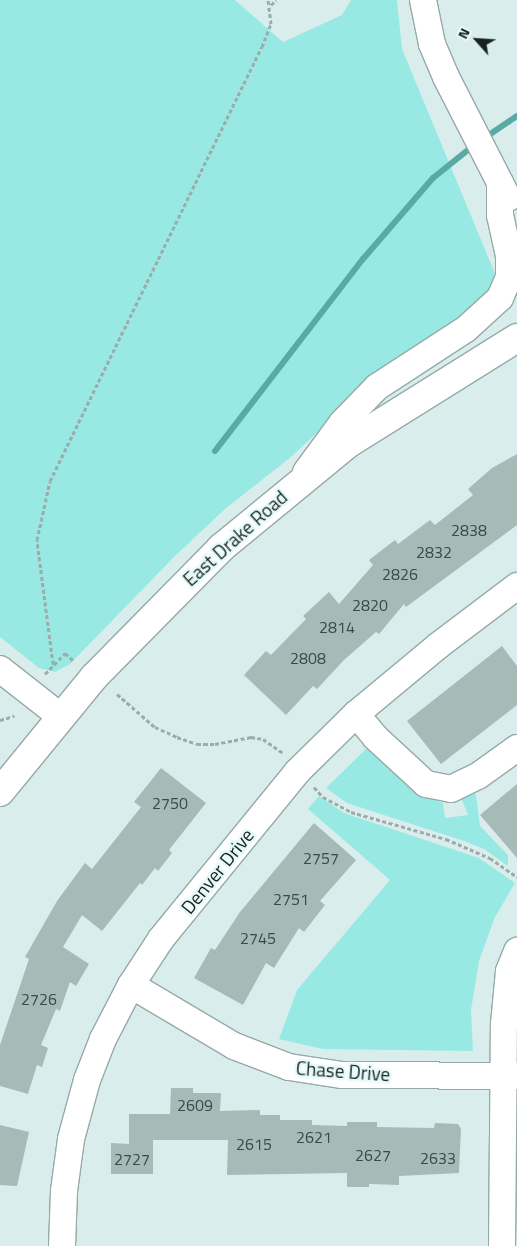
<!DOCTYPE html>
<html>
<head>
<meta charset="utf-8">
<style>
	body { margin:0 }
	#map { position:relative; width:517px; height:1246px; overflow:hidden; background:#d9eeec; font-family:"Titillium Web",sans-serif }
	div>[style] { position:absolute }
	.green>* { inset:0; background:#98e9e3 }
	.stream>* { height:6px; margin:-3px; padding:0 3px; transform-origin:3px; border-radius:3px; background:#59aaa4 }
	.building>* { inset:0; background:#a6bab8 }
	.path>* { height:3px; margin-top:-1.5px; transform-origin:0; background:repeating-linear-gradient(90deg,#9bacaa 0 4px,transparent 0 6.5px) }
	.roads { filter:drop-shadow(1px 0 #96a9a8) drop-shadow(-1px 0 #96a9a8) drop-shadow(0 1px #96a9a8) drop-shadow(0 -1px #96a9a8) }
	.minor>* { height:26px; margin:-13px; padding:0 13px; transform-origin:13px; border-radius:13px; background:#fff }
	.major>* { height:28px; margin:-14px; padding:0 14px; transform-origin:14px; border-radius:14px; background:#fff }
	span { translate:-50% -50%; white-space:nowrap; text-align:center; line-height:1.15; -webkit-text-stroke:5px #e6fbf9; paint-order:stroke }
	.number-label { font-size:16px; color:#3d4847 }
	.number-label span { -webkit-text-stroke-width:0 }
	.street-label { font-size:19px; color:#1a2221 }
	.north { position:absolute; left:452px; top:15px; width:50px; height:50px; -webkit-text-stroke:4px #e6fbf9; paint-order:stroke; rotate:296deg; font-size:14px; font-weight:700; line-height:20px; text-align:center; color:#1a2221 }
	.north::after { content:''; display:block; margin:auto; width:18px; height:22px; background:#1a2221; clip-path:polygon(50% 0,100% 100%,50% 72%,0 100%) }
</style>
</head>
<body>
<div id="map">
	<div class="green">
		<div style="clip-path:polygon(0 0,235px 0,283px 42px,342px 15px,351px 0,397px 0,402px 49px,496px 276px,483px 303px,368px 385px,291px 457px,225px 509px,175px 556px,70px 664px,55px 672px,39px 668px,0 637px)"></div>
		<div style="clip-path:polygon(370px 745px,417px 794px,443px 803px,445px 818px,468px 815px,461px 798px,473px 792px,476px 795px,480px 826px,508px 855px,508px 866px,484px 849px,464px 841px,347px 803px,326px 788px)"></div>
		<div style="clip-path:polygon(319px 796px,344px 813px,479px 858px,515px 883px,495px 917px,479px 961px,471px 1010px,473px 1051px,323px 1049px,279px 1039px,297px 990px,390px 880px,308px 809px)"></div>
	</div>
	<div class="stream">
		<div style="left:483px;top:139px;width:41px;rotate:-34.1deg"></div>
		<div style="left:215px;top:451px;width:242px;rotate:-52.4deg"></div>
		<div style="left:363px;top:259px;width:107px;rotate:-49.2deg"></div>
		<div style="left:433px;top:178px;width:53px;rotate:-38.8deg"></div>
	</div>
	<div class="building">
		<div style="clip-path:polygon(517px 454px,517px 525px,406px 607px,404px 604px,379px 634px,376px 632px,344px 660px,317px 689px,313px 686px,286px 715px,244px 675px,266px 651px,271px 655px,306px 619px,303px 616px,329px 592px,339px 604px,373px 565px,369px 560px,395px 540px,398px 544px,430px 520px,435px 525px,473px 495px,468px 489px,492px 468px)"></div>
		<div style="clip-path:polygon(502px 646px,517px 666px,517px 705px,441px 764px,407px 721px)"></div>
		<div style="clip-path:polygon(161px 768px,206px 803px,169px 850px,172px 853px,158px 871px,155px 868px,142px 885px,140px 883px,102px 931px,82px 915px,63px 947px,89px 964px,76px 986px,70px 982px,60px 1011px,56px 1009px,41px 1045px,48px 1048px,42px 1067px,37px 1065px,28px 1094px,0 1086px,0 1045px,29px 959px,25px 957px,57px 901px,85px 863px,92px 869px,141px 807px,134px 802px)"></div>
		<div style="clip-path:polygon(517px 784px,517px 858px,480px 815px)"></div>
		<div style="clip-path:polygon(314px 823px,356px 860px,320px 901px,325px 905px,304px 932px,299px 928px,274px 968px,266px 963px,243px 1005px,194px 978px,211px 948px,215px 950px,240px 912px)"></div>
		<div style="clip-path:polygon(171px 1088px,193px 1088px,193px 1093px,221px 1093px,220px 1111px,260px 1110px,260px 1115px,280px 1115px,280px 1120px,312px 1120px,312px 1125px,347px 1126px,347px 1122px,377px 1122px,377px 1127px,434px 1128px,435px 1123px,458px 1124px,461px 1129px,459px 1173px,399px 1176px,399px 1185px,369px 1184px,369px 1187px,347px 1187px,347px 1173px,227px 1175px,228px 1140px,153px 1140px,153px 1174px,111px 1174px,111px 1143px,129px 1144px,129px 1114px,170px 1114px)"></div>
		<div style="clip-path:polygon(0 1125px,29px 1132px,17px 1186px,0 1185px)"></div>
	</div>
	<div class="path">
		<div style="left:271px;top:5px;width:7px;rotate:-45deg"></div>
		<div style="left:53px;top:664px;width:125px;rotate:-97.4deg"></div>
		<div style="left:37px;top:540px;width:60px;rotate:-77.6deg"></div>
		<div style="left:50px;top:481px;width:483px;rotate:-64deg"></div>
		<div style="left:262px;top:47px;width:25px;rotate:-69deg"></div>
		<div style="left:271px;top:24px;width:24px;rotate:-97deg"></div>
		<div style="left:45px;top:674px;width:29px;rotate:-46deg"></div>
		<div style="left:65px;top:653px;width:12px;rotate:42deg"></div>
		<div style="left:117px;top:694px;width:50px;rotate:41deg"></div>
		<div style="left:155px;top:727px;width:24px;rotate:24deg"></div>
		<div style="left:177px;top:737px;width:21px;rotate:19deg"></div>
		<div style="left:197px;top:744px;width:18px"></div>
		<div style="left:215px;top:744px;width:37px;rotate:-11deg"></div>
		<div style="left:251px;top:737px;width:12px;rotate:9deg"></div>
		<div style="left:263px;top:739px;width:24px;rotate:35deg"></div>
		<div style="left:0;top:720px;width:15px;rotate:-16deg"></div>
		<div style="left:314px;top:787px;width:13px;rotate:48deg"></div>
		<div style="left:323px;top:797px;width:32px;rotate:28deg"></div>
		<div style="left:351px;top:812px;width:99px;rotate:15.9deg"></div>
		<div style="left:446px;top:839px;width:48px;rotate:23.4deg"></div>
		<div style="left:490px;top:858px;width:33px;rotate:35deg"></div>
	</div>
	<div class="roads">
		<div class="minor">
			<div style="left:423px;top:0;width:45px;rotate:78.4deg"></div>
			<div style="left:432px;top:44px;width:36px;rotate:67deg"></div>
			<div style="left:446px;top:77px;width:136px;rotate:62.9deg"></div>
			<div style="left:306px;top:472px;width:61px;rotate:-53.7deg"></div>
			<div style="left:342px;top:423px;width:50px;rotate:-45.8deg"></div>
			<div style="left:377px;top:387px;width:106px;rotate:-33.1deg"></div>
			<div style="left:466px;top:329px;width:46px;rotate:-42.4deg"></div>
			<div style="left:500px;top:298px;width:23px;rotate:-67deg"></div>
			<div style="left:509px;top:277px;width:21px;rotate:-90deg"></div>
			<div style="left:509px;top:256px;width:42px;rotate:-102.4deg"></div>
			<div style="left:500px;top:215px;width:32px;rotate:-90deg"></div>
			<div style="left:0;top:669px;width:76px;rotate:38.1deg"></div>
			<div style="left:356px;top:714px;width:30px;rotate:50deg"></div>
			<div style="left:375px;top:737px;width:69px;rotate:42.7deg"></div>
			<div style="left:426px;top:784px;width:25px;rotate:11deg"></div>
			<div style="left:451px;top:789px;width:30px;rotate:-26deg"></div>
			<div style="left:478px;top:776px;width:48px;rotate:-35.7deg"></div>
			<div style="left:131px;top:985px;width:120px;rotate:30.6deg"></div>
			<div style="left:234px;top:1046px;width:59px;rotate:20.9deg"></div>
			<div style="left:289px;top:1067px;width:54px;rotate:8.6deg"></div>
			<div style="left:342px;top:1075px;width:175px;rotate:0.3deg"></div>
			<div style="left:62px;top:1246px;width:55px;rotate:-87.9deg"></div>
			<div style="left:64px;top:1191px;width:52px;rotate:-82.3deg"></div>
			<div style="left:71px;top:1139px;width:61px;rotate:-74.8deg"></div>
			<div style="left:87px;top:1080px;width:44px;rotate:-68.7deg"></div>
			<div style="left:103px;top:1039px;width:61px;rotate:-62.6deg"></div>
			<div style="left:131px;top:985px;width:55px;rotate:-56.9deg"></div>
			<div style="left:161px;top:939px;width:215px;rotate:-50.8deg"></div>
			<div style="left:297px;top:772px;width:83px;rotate:-44.5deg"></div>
			<div style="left:356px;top:714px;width:108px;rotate:-39.7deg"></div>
			<div style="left:439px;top:645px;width:98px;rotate:-37.1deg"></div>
			<div style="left:502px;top:1246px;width:222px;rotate:-89.5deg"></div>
			<div style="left:504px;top:1024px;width:53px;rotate:-84.6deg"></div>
			<div style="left:509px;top:971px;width:22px;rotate:-68deg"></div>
		</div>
		<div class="major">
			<div style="left:0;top:792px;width:149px;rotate:-50.7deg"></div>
			<div style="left:94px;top:677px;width:181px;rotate:-45.4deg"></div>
			<div style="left:221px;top:548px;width:166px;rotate:-39.4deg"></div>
			<div style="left:349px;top:443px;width:198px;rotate:-32deg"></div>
		</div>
	</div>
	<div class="number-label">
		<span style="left:469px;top:530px">2838</span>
		<span style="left:434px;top:552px">2832</span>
		<span style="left:400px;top:574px">2826</span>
		<span style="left:370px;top:605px">2820</span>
		<span style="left:337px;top:627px">2814</span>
		<span style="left:308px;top:658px">2808</span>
		<span style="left:170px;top:803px">2750</span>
		<span style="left:321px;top:858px">2757</span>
		<span style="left:291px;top:899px">2751</span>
		<span style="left:258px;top:938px">2745</span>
		<span style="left:39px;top:999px">2726</span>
		<span style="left:195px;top:1105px">2609</span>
		<span style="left:314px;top:1137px">2621</span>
		<span style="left:254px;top:1144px">2615</span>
		<span style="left:373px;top:1155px">2627</span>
		<span style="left:438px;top:1158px">2633</span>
		<span style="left:132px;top:1159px">2727</span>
	</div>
	<div class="street-label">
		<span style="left:235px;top:538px;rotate:-42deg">East Drake Road</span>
		<span style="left:217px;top:871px;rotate:-51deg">Denver Drive</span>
		<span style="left:343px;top:1071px;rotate:4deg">Chase Drive</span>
	</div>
	<div class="north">N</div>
</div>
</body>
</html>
